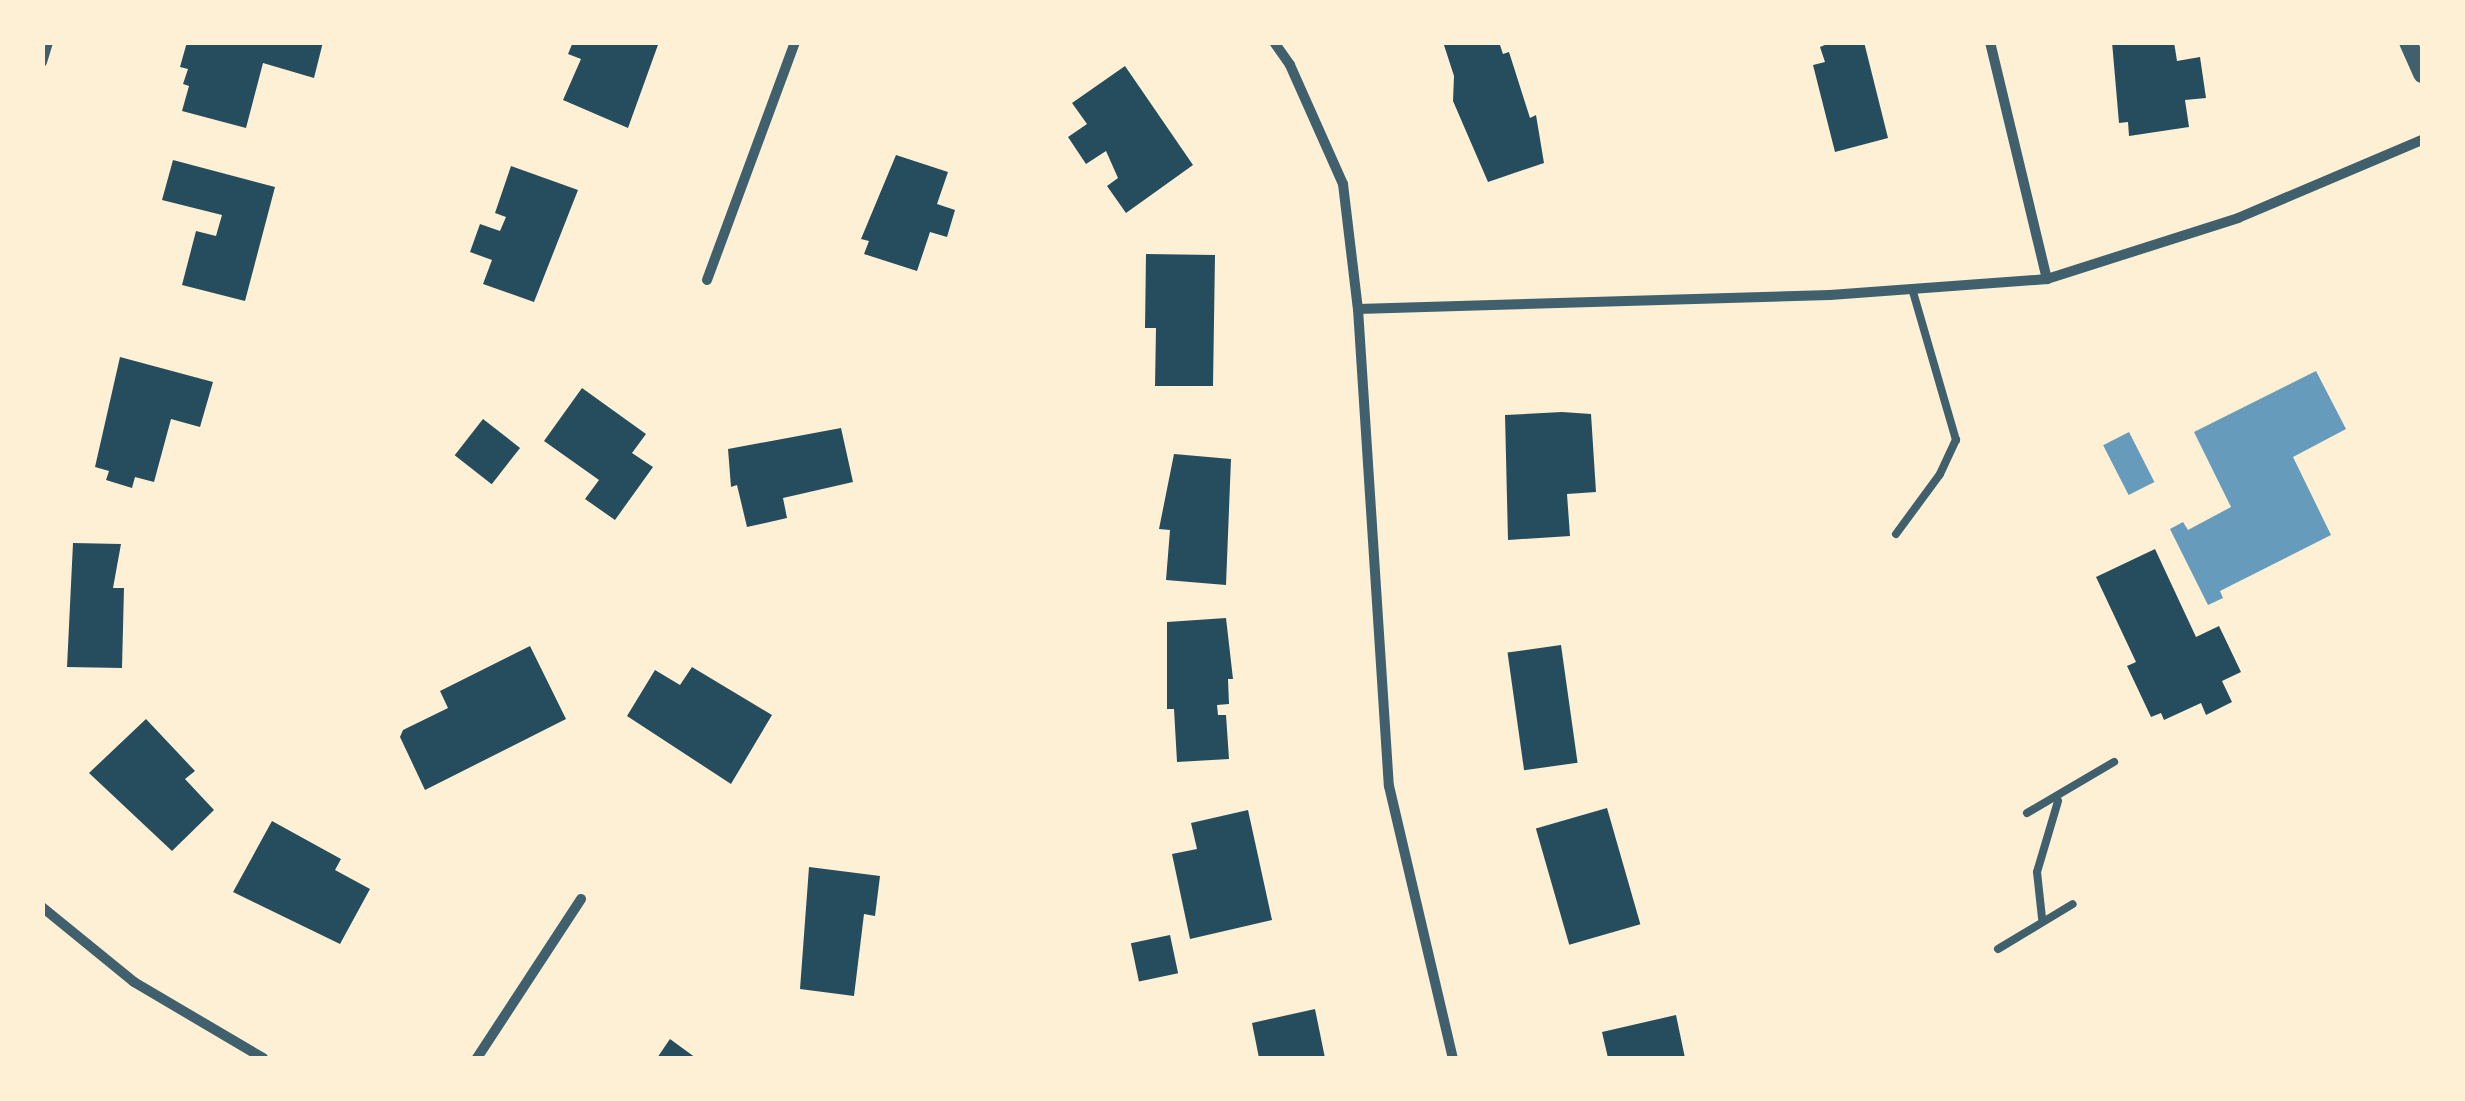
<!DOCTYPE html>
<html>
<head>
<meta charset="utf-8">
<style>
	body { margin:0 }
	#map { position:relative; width:2465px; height:1101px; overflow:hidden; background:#fdf0d5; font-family:Montserrat,sans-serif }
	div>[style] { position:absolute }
	.water>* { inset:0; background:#669bbc; transform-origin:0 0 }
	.building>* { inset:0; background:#264d5e; transform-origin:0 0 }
	.service>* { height:8px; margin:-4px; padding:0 4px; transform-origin:4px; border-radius:4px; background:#3f606c }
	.minor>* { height:10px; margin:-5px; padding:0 5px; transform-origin:5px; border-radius:5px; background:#3f606c }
	.tertiary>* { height:18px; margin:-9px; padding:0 9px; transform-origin:9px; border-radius:9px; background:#3f606c }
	span { translate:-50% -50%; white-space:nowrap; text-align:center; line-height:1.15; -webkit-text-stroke:8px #fdf0d5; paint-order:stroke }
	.frame { position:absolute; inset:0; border:45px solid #fdf0d5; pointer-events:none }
</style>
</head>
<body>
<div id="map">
	<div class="water">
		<div style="clip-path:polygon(2316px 371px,2346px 429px,2293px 457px,2331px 535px,2220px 591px,2223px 598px,2208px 605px,2170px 529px,2183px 522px,2188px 530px,2231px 507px,2194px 432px)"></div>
		<div style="left:2129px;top:432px;width:56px;height:29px;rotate:63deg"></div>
	</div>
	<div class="building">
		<div style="clip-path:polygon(187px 42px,323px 42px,314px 78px,263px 63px,246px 128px,182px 111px,189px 86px,183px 84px,188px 69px,180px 67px)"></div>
		<div style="clip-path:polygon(573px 42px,659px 42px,628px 128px,563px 100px,581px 59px,568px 54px)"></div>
		<div style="clip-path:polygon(1443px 42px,1499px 42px,1503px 54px,1509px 52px,1530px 118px,1536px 115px,1544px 163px,1488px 182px,1453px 101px,1454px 76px)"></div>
		<div style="clip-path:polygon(1832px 42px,1864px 42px,1888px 138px,1835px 152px,1813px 65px,1825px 62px,1820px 47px)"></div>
		<div style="clip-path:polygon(2112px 42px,2174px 42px,2177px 61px,2200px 57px,2206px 98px,2185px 100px,2189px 127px,2129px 136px,2128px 122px,2119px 123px)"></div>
		<div style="clip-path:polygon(1125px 66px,1193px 165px,1126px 213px,1107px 186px,1118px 178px,1106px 151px,1086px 164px,1068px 137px,1087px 124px,1072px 103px)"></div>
		<div style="clip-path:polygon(896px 155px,948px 172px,937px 204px,955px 210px,947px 237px,930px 232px,917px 271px,864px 254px,869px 241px,861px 239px)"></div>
		<div style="clip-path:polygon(173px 160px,275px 187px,245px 301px,182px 285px,196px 231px,216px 236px,222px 215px,162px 200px)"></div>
		<div style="clip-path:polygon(511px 166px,578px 190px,534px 302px,483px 284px,492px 260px,470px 252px,480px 224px,500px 231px,506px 217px,495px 213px)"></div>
		<div style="clip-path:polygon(1146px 254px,1215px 255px,1213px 386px,1155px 386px,1156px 328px,1145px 328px)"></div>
		<div style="clip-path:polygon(120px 357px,213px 382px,200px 427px,171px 419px,154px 482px,135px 477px,132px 488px,106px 480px,109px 471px,95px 467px)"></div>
		<div style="clip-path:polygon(582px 388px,646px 434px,632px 453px,653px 467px,615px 520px,585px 499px,599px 480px,544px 441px)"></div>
		<div style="clip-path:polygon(1562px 412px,1591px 414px,1596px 492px,1567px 494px,1570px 536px,1508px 540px,1505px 415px)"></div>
		<div style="left:483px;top:419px;width:47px;height:46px;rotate:38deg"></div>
		<div style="clip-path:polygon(841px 428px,853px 482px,783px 498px,787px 518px,747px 527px,737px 485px,731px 487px,728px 449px)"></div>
		<div style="clip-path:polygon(1174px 454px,1231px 459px,1226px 585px,1166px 580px,1170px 530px,1159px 529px)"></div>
		<div style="clip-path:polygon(73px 543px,121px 544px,113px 588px,124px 588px,122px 668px,67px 667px)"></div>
		<div style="clip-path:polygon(2155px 549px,2196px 637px,2219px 626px,2241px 672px,2222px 681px,2232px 702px,2206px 715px,2201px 703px,2164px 720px,2161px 713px,2151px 717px,2127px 666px,2136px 662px,2096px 577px)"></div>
		<div style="clip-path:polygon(1226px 618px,1233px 679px,1228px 679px,1229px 704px,1217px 705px,1218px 715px,1226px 715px,1229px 759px,1177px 762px,1174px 709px,1167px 709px,1167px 622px)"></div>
		<div style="left:1561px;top:645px;width:119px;height:54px;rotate:82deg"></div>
		<div style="clip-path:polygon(530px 646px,566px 719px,425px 790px,400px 737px,403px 730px,448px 708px,440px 691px)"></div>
		<div style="clip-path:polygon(692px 667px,772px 715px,731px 784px,627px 716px,655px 670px,680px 685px)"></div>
		<div style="clip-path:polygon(146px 719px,195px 771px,185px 779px,214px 810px,172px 851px,89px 773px)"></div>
		<div style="left:1607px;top:808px;width:121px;height:74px;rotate:74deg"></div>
		<div style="clip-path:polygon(1248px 810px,1272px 920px,1190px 939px,1172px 854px,1197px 849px,1191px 823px)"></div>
		<div style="clip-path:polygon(272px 821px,341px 859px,335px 870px,370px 889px,340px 944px,233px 892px)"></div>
		<div style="clip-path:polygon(809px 867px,880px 876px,875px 916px,864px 914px,854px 996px,800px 989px)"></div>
		<div style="left:1170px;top:935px;width:39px;height:40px;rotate:78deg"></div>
		<div style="clip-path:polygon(1315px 1009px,1325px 1058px,1259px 1058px,1252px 1023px)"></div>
		<div style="clip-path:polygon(1676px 1015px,1685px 1058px,1608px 1058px,1602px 1032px)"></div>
		<div style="clip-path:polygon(670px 1039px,696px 1058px,657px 1058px)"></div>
	</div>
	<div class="service">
		<div style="left:1896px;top:534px;width:74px;rotate:-53.7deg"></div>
		<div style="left:1940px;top:474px;width:38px;rotate:-65deg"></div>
		<div style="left:1956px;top:440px;width:157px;rotate:-106.2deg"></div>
		<div style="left:2027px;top:813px;width:101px;rotate:-30.4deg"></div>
		<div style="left:2042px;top:918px;width:46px;rotate:-96.2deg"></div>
		<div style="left:2037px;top:872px;width:74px;rotate:-73.5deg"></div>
		<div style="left:1998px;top:949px;width:87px;rotate:-31deg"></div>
	</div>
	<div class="minor">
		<div style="left:1274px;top:42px;width:28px;rotate:55deg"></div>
		<div style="left:1290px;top:65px;width:130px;rotate:66deg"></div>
		<div style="left:1343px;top:184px;width:126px;rotate:83.2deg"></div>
		<div style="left:1358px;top:309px;width:478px;rotate:86.3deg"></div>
		<div style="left:1389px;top:786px;width:279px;rotate:76.8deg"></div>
		<div style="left:1990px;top:42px;width:244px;rotate:76.5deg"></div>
		<div style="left:42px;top:62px;width:21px;rotate:-73deg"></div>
		<div style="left:707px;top:280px;width:254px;rotate:-69.7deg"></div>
		<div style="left:1358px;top:309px;width:472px;rotate:-1.7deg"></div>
		<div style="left:1830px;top:295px;width:218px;rotate:-4.2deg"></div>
		<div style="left:2047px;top:279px;width:201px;rotate:-17.7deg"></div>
		<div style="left:2238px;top:218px;width:200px;rotate:-23deg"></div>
		<div style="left:42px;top:907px;width:119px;rotate:39.2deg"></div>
		<div style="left:134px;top:982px;width:150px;rotate:30.5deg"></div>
		<div style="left:477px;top:1058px;width:190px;rotate:-56.8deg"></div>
	</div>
	<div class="tertiary">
		<div style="left:2408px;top:42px;width:35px;rotate:66deg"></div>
	</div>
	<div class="frame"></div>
</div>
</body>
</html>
